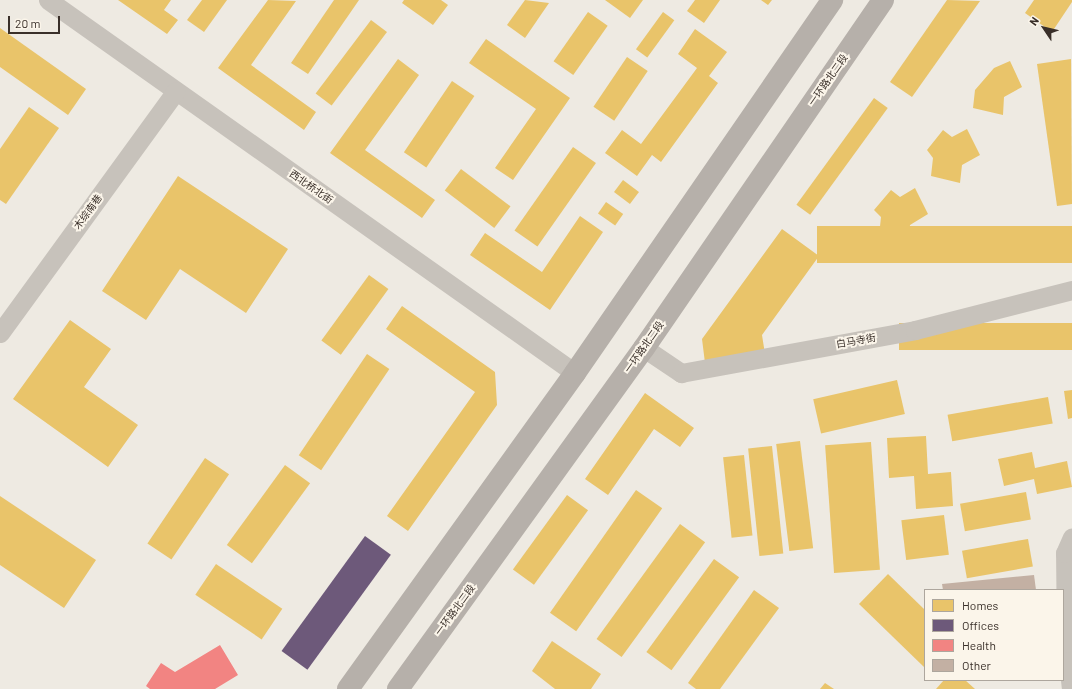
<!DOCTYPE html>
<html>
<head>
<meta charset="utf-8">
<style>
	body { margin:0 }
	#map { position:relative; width:1072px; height:689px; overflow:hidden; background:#eeeae2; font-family:Barlow,"Noto Sans SC",sans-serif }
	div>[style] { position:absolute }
	.homes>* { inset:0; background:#e9c46a; transform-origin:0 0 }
	.offices>* { inset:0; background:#6d597a; transform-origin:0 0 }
	.health>* { inset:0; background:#f28482 }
	.building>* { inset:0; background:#c3b0a3 }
	.minor>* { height:19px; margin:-9.5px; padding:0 9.5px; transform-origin:9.5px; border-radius:9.5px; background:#c7c2bb }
	.major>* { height:22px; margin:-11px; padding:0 11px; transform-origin:11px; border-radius:11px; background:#b6b0aa }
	span { translate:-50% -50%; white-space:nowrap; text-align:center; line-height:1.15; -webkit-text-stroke:4px #fbf5ea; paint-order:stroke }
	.street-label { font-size:10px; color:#392f29 }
	.legend { position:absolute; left:924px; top:589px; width:140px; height:92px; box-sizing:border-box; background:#fbf5ea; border:1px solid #ada69d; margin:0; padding:5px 7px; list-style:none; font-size:12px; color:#392f29 }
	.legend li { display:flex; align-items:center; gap:8px; height:20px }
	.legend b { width:20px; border:1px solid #ada69d }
	.north { position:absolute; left:1024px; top:8px; width:40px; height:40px; -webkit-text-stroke:3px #fbf5ea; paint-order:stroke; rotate:305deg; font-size:11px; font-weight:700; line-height:16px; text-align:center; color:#392f29 }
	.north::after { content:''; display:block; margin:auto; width:14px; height:18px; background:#392f29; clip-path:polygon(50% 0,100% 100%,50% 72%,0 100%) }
	.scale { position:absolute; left:8px; top:16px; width:52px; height:18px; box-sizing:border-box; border:2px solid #392f29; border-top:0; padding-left:5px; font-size:12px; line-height:14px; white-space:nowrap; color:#392f29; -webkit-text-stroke:3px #fbf5ea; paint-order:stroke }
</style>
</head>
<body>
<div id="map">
	<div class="homes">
		<div style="clip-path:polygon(118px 0,171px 0,164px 10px,178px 20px,167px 34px)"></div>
		<div style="clip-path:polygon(202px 0,227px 0,204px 32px,187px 20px)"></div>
		<div style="clip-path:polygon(268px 0,296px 1px,251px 65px,316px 112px,304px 130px,218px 68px)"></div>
		<div style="clip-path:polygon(334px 0,359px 0,308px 74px,291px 63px)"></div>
		<div style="clip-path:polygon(404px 0,441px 0,448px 5px,433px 25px,402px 3px)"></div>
		<div style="clip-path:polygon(525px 0,549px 3px,525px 38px,507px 25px)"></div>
		<div style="clip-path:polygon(605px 0,643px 0,630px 18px)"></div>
		<div style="clip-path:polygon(695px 0,720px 0,704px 23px,687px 11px)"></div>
		<div style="clip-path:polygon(761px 0,772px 0,768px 5px)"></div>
		<div style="clip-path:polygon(947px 0,980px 1px,912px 97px,890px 82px)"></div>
		<div style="clip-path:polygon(1034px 0,1072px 0,1072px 2px,1052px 32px,1025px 13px)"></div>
		<div style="left:588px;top:12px;width:24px;height:60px;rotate:35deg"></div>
		<div style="left:663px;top:12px;width:14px;height:46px;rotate:36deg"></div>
		<div style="left:371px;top:20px;width:20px;height:92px;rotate:37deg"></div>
		<div style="clip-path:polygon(0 28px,86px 89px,68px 115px,0 67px)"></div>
		<div style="clip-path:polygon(695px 29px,727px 52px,709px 76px,718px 83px,661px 162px,652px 155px,637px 176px,605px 153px,622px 130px,641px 144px,697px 68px,678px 54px)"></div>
		<div style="clip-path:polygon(486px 39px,570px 98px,513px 180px,495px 168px,536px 109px,469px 63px)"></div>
		<div style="left:627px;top:57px;width:25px;height:60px;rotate:34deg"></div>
		<div style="clip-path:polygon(398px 59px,419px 75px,365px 150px,435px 200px,422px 218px,330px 153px)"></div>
		<div style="clip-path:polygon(1071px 59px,1072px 204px,1057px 206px,1037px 64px)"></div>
		<div style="clip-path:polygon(1010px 61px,1022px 87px,1004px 97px,1003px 115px,973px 108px,975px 90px,994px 68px)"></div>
		<div style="left:452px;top:81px;width:27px;height:86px;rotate:34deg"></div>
		<div style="left:874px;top:98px;width:17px;height:132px;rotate:36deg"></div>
		<div style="clip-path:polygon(29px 107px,59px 128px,6px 204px,0 200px,0 149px)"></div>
		<div style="clip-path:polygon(967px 129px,980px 155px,962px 165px,960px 183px,931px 176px,933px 158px,927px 150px,943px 130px,952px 137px)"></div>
		<div style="left:573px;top:147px;width:28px;height:102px;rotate:35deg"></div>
		<div style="left:461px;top:169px;width:62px;height:27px;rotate:37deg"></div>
		<div style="clip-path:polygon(178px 176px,288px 249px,246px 313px,180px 269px,146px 320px,102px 291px)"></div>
		<div style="left:623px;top:180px;width:20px;height:15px;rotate:37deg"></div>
		<div style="clip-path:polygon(915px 188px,928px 214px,910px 225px,908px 242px,879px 236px,881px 217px,874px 210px,891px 190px,900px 197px)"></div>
		<div style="left:606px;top:202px;width:21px;height:14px;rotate:35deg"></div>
		<div style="clip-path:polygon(580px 216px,603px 232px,550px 310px,470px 255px,485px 233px,542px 272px)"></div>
		<div style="left:1072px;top:226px;width:37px;height:255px;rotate:90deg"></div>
		<div style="clip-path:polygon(782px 229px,819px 256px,762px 335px,765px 354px,705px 363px,702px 339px)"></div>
		<div style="left:369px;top:275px;width:24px;height:81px;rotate:36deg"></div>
		<div style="clip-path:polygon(402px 306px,495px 372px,497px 405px,408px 531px,387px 516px,475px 392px,386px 329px)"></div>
		<div style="clip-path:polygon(70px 320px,111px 349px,84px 387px,138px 425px,108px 467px,13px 399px)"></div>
		<div style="left:1072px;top:323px;width:27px;height:173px;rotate:90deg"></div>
		<div style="left:367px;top:354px;width:27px;height:122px;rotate:34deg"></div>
		<div style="left:897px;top:380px;width:35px;height:86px;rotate:77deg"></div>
		<div style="clip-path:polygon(1072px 390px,1072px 418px,1068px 419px,1064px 391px)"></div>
		<div style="clip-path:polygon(645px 393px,694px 428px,680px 447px,654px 429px,608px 495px,585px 479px)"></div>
		<div style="left:1048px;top:397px;width:27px;height:102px;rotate:80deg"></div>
		<div style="clip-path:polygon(926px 436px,928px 474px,951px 472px,953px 506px,916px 509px,914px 476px,889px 478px,887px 438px)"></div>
		<div style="left:800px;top:441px;width:108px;height:24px;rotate:83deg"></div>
		<div style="left:871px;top:442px;width:128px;height:46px;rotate:86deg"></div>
		<div style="left:772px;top:446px;width:108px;height:24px;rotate:84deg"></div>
		<div style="clip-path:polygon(1032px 452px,1035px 468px,1067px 461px,1072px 487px,1037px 494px,1034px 479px,1004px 486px,998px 459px)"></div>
		<div style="left:744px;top:455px;width:81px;height:21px;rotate:84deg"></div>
		<div style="left:205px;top:458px;width:29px;height:103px;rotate:34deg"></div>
		<div style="left:285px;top:465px;width:31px;height:99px;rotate:36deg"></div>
		<div style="left:636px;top:490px;width:32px;height:150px;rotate:35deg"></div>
		<div style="left:1026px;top:492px;width:28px;height:67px;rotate:80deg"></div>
		<div style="left:567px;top:495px;width:26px;height:92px;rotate:36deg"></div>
		<div style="clip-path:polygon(0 496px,96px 560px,64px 608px,0 565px)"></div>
		<div style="left:944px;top:515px;width:40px;height:43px;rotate:83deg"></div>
		<div style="left:680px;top:524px;width:31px;height:142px;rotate:36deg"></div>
		<div style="left:1028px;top:539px;width:28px;height:67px;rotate:80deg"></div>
		<div style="left:714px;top:559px;width:31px;height:115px;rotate:36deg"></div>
		<div style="left:216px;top:564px;width:80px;height:37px;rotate:34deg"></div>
		<div style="clip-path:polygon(888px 574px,925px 610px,925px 668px,859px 604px)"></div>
		<div style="clip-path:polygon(754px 590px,779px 608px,720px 689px,696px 689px,688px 683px)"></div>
		<div style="clip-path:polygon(552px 641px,601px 674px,591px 689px,555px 689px,532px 671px)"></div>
		<div style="clip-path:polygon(944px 680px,965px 680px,975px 689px,936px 689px)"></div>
		<div style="clip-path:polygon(825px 683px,834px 689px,820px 689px)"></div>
	</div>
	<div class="offices">
		<div style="left:365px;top:536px;width:32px;height:142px;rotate:36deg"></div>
	</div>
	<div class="health">
		<div style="clip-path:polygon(220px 645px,238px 675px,215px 689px,150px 689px,146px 686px,161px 663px,175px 672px)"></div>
	</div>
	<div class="building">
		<div style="clip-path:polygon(1034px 575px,1036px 590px,943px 590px,942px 584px)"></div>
	</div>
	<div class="minor">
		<div style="left:48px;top:0;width:646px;rotate:35.29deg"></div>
		<div style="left:0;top:333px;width:299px;rotate:-54deg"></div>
		<div style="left:644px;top:348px;width:45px;rotate:34deg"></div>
		<div style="left:681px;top:373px;width:238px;rotate:-10.4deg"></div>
		<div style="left:915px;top:330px;width:162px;rotate:-14.3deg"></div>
		<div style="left:1071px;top:689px;width:46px;rotate:-96.2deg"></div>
		<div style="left:1066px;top:643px;width:90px;rotate:-90.6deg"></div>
		<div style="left:1065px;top:553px;width:17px;rotate:-66deg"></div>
	</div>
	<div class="major">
		<div style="left:348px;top:689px;width:389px;rotate:-54.3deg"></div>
		<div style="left:575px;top:373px;width:453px;rotate:-55.4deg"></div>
		<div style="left:398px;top:689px;width:420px;rotate:-54.2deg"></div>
		<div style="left:644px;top:348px;width:422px;rotate:-55.5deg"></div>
	</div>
	<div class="street-label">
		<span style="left:828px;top:80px;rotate:-55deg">一环路北二段</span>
		<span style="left:311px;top:187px;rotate:35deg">西北桥北街</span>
		<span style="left:88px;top:212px;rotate:-54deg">木综南巷</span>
		<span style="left:856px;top:341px;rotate:-10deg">白马寺街</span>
		<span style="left:644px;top:347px;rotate:-55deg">一环路北二段</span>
		<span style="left:455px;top:610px;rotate:-54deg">一环路北二段</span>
	</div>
	<ul class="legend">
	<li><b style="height:11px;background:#e9c46a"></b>Homes</li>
	<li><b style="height:11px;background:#6d597a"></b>Offices</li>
	<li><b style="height:11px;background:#f28482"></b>Health</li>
	<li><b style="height:11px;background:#c3b0a3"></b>Other</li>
	</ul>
	<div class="north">N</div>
	<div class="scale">20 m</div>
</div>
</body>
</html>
